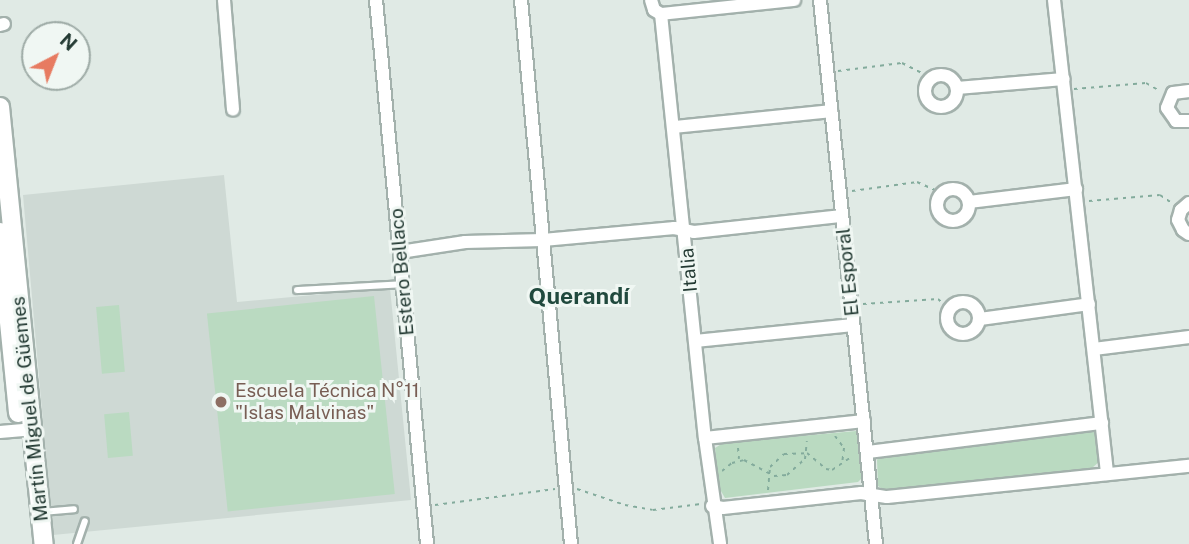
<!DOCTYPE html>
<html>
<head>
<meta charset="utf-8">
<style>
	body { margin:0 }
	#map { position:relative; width:1189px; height:544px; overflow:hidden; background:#e0eae5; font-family:"Public Sans",sans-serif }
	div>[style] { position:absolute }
	.built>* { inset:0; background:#ced9d4 }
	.green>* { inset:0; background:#badac1; transform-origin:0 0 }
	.path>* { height:2px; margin-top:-1px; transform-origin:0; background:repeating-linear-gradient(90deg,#83ab9c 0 3.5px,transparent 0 8.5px) }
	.roads { filter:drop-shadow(2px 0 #a3b1ac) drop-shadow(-2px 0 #a3b1ac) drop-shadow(0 2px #a3b1ac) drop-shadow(0 -2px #a3b1ac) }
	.service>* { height:6px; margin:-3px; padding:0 3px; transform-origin:3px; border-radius:3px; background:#fff }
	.minor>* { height:12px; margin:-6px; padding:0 6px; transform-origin:6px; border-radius:6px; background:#fff }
	.minor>.ring { margin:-6px; padding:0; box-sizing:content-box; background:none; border:12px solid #fff; border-radius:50% }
	.secondary>* { height:18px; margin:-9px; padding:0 9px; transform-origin:9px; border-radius:9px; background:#fff }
	.dots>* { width:19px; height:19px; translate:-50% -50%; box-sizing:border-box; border:4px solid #f0f7f3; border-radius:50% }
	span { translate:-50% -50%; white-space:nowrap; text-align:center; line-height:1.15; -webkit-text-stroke:6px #f0f7f3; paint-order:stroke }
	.street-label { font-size:19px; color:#223932 }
	.education-label { font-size:19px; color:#785e54 }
	.left { translate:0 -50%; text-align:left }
	.quarter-label { font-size:23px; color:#20493d; font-weight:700 }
	.north { position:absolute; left:21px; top:21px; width:70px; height:70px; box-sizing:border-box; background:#f0f7f3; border:2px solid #9eaba6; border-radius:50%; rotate:42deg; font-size:19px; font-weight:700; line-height:28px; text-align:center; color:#223932 }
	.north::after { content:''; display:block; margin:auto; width:24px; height:32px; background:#e77b61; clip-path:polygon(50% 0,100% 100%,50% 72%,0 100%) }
</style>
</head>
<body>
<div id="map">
	<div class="built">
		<div style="clip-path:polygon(224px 175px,237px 302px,390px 288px,411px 500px,53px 535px,23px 195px)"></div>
	</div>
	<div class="green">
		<div style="left:374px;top:296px;width:199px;height:168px;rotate:84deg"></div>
		<div style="left:119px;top:305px;width:67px;height:23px;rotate:85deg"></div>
		<div style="left:129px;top:412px;width:44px;height:25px;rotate:85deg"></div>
		<div style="clip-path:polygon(1095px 429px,1100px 461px,1092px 468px,884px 490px,878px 486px,877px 460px,881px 455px)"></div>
		<div style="clip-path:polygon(856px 431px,861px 434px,866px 474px,858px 482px,725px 498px,718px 486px,715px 448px,723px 443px)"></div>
	</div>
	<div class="path">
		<div style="left:838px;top:71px;width:64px;rotate:-7.1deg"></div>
		<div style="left:902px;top:63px;width:33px;rotate:27deg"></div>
		<div style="left:1074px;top:89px;width:72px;rotate:-4.8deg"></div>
		<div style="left:1146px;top:83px;width:16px;rotate:30deg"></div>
		<div style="left:852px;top:191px;width:66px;rotate:-7.9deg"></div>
		<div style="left:917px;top:182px;width:27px;rotate:24deg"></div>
		<div style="left:1089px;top:201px;width:71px;rotate:-4.8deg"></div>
		<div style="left:1160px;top:195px;width:14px;rotate:34deg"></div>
		<div style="left:863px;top:304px;width:75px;rotate:-3.8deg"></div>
		<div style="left:938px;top:299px;width:15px;rotate:42deg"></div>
		<div style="left:835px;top:436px;width:15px;rotate:53deg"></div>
		<div style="left:844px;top:448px;width:17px;rotate:97deg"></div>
		<div style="left:738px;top:448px;width:11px;rotate:85deg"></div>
		<div style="left:722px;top:471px;width:13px;rotate:-39deg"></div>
		<div style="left:732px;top:463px;width:12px;rotate:-14deg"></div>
		<div style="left:744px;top:460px;width:34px;rotate:28deg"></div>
		<div style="left:774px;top:476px;width:13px;rotate:-4deg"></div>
		<div style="left:787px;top:475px;width:24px;rotate:-42deg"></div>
		<div style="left:805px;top:459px;width:18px;rotate:-84deg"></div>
		<div style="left:577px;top:489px;width:51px;rotate:18.4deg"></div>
		<div style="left:625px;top:505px;width:28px;rotate:10deg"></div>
		<div style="left:653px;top:510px;width:48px;rotate:-7.1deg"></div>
		<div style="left:768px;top:490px;width:23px;rotate:-85deg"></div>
		<div style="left:770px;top:467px;width:19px;rotate:-43deg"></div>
		<div style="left:784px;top:454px;width:23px;rotate:-2deg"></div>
		<div style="left:807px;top:453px;width:25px;rotate:40deg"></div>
		<div style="left:826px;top:469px;width:6px;rotate:9deg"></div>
		<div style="left:832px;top:470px;width:25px;rotate:-34deg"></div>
		<div style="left:435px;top:505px;width:121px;rotate:-7.6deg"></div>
	</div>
	<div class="roads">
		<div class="service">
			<div style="left:297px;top:290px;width:106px;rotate:-3.2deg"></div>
			<div style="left:42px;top:512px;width:32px;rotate:-5deg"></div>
			<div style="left:77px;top:544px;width:24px;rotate:-71deg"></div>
		</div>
		<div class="minor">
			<div style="left:224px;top:0;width:110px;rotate:85.3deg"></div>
			<div style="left:376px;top:0;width:546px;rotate:84.64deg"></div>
			<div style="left:521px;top:0;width:546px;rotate:84.75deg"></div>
			<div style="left:651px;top:0;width:10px;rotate:73deg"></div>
			<div style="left:654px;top:10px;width:8px;rotate:30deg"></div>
			<div style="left:661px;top:14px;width:426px;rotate:84.1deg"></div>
			<div style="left:705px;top:438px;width:107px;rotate:81.9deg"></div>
			<div style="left:820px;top:0;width:547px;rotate:84.12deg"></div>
			<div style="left:1054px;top:0;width:477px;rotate:83.6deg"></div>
			<div style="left:661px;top:14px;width:134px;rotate:-6deg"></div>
			<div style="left:0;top:25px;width:4px;rotate:-14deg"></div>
			<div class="ring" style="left:925px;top:75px;width:20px;height:20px"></div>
			<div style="left:957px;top:88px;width:107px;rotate:-4.8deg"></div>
			<div style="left:1189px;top:91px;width:16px;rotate:173deg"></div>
			<div style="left:1173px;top:93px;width:16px;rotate:112deg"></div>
			<div style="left:1167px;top:108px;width:16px;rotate:55deg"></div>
			<div style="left:1176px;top:121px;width:13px"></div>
			<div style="left:674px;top:127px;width:158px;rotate:-5.8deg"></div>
			<div class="ring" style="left:937px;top:189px;width:20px;height:20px"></div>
			<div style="left:969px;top:202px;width:108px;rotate:-6.9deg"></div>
			<div style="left:1189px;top:203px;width:11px;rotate:139deg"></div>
			<div style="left:1181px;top:210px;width:10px;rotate:107deg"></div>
			<div style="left:1178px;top:220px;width:11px;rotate:63deg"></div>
			<div style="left:1183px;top:230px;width:7px;rotate:34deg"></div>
			<div style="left:400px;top:252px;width:66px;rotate:-8.7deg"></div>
			<div style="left:465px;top:242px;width:78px;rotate:-1.5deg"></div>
			<div style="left:543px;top:240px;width:132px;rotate:-5.2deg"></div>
			<div style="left:674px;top:228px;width:20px;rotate:11deg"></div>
			<div style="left:694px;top:232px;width:149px;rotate:-6.2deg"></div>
			<div class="ring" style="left:947px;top:302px;width:20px;height:20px"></div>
			<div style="left:980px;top:319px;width:110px;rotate:-7.8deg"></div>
			<div style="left:695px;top:341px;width:159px;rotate:-5.8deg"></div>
			<div style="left:1094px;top:349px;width:96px;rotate:-7.2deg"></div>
			<div style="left:0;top:432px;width:32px;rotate:-5deg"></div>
			<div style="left:705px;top:438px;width:160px;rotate:-6.1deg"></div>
			<div style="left:868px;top:452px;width:236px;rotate:-7.1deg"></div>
			<div style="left:712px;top:506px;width:11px;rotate:10deg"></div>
			<div style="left:723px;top:508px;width:139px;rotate:-6.2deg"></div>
			<div style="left:861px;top:493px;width:26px;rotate:9deg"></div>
			<div style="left:887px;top:497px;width:304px;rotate:-5.9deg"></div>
		</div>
		<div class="secondary">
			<div style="left:0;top:107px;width:439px;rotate:84.3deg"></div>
			<div style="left:0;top:232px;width:182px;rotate:84.3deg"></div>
		</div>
	</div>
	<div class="dots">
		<div style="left:221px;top:402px;background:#8d6e63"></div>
	</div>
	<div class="street-label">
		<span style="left:689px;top:270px;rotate:-95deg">Italia</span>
		<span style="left:402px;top:272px;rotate:-95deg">Estero Bellaco</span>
		<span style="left:848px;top:272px;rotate:-96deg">El Esporal</span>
		<span style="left:30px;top:409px;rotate:-96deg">Martín Miguel de Güemes</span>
	</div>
	<div class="education-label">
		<span class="left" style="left:235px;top:402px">Escuela Técnica N°11<br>"Islas Malvinas"</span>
	</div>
	<div class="quarter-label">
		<span style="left:579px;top:296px">Querandí</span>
	</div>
	<div class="north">N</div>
</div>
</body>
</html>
